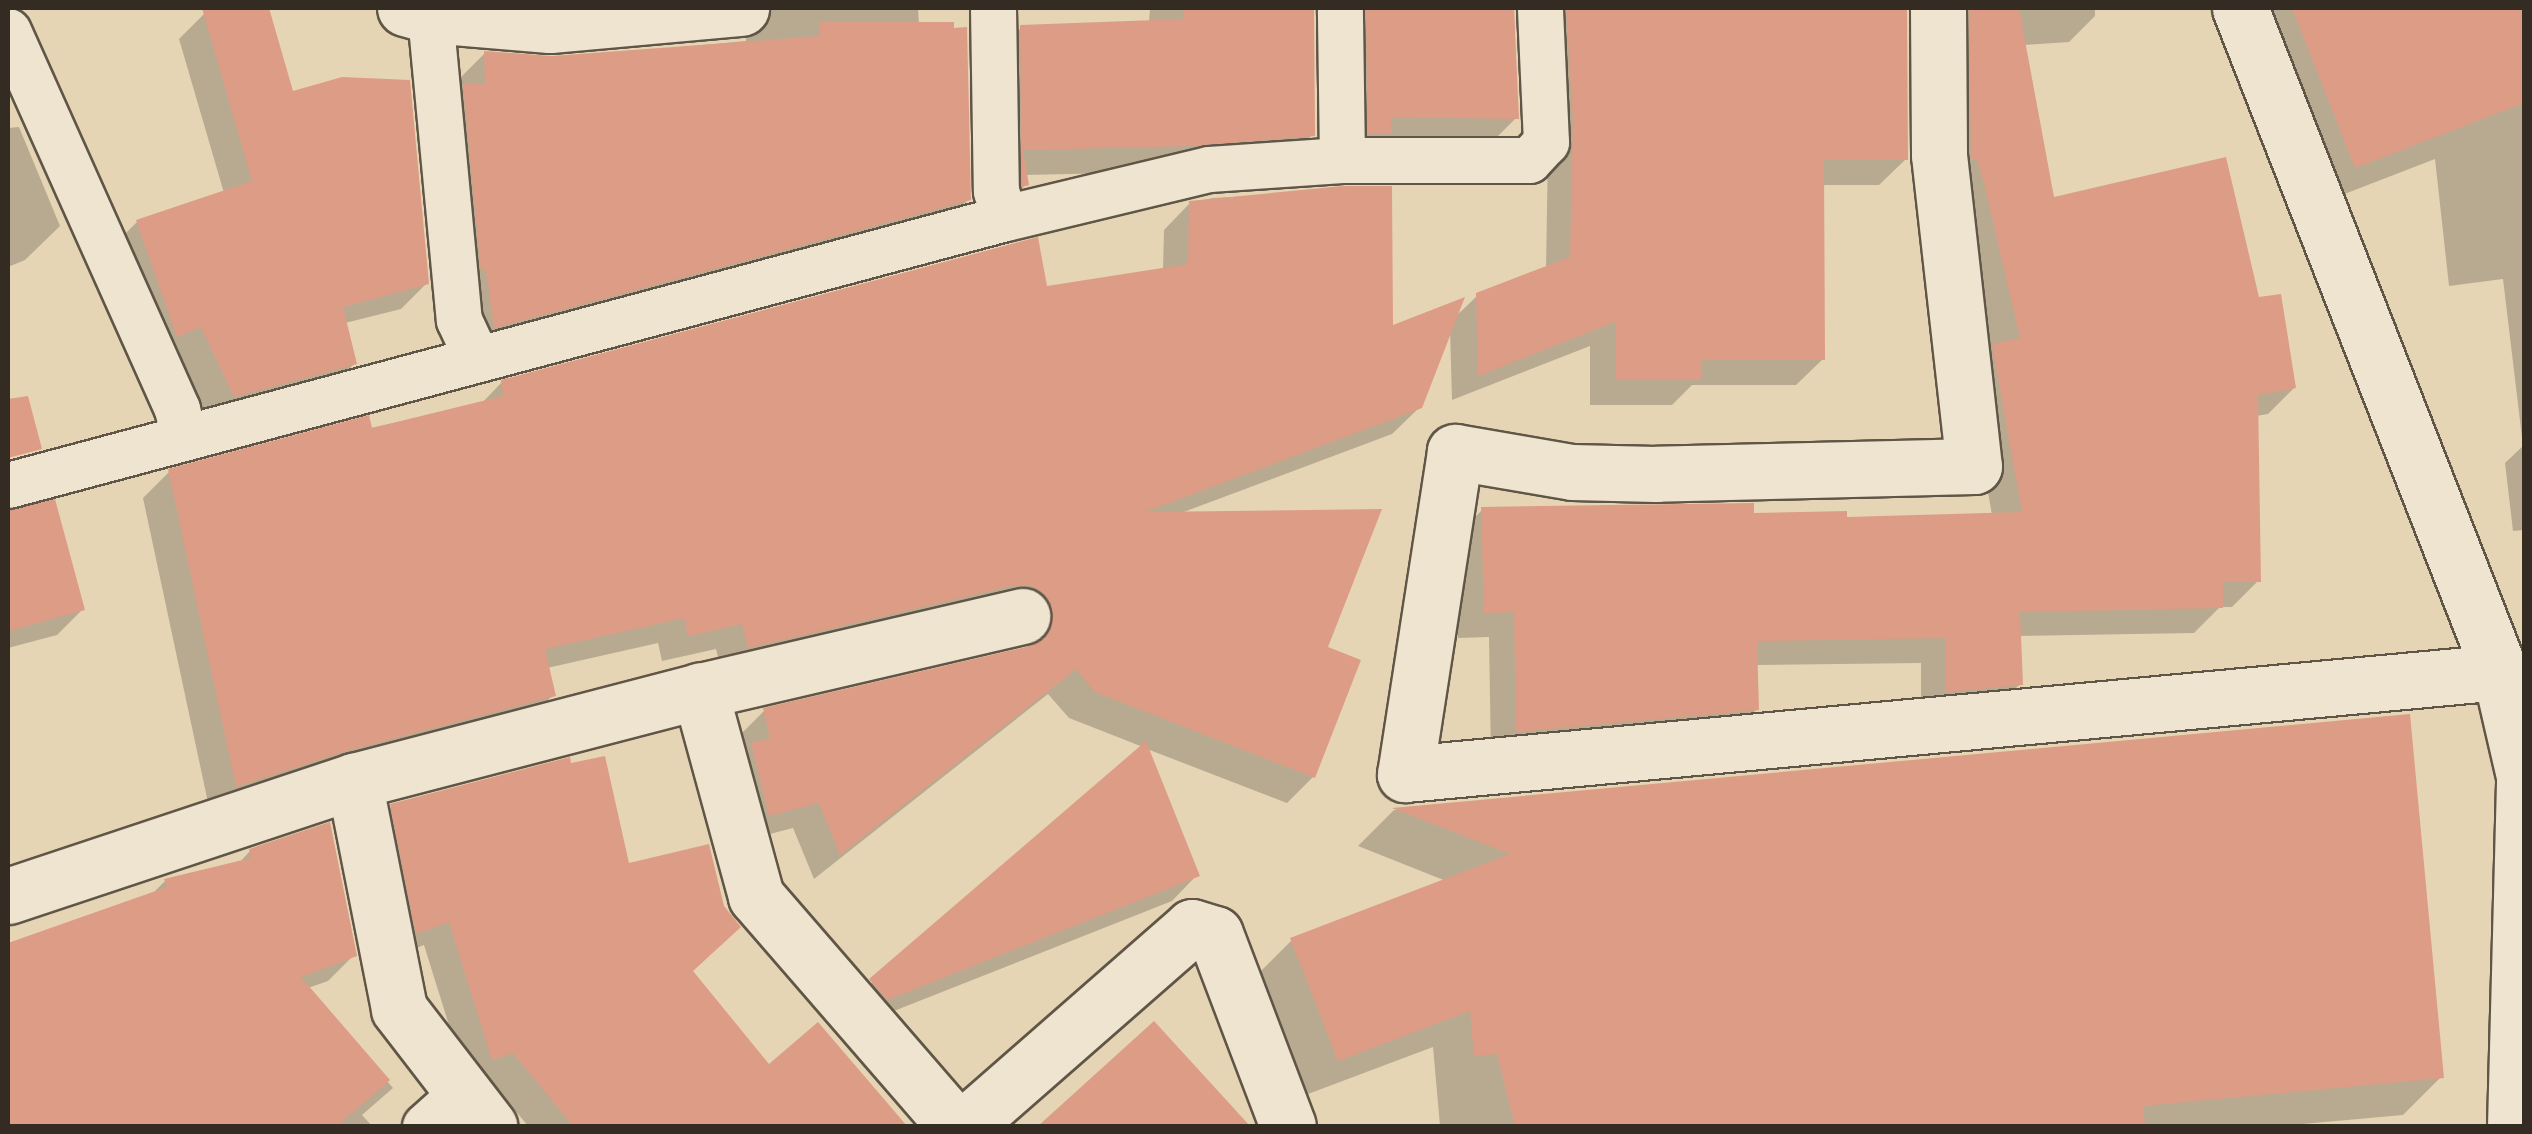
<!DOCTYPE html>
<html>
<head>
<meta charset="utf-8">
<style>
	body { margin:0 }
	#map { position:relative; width:2532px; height:1134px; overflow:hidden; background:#e6d5b5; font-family:"IM FELL DW Pica",serif }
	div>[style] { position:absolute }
	.shadow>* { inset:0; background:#0003 }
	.building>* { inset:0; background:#dd9c85 }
	.roads { filter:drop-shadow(2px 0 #605647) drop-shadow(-2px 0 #605647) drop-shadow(0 2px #605647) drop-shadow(0 -2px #605647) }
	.service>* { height:45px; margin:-22.5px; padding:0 22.5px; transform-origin:22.5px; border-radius:22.5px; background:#efe4cf }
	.minor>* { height:55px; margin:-27.5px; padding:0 27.5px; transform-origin:27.5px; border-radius:27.5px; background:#efe4cf }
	span { translate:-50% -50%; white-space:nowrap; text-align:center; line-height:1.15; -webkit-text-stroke:9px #efe4cf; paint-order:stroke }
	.frame { position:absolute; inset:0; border:10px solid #342b22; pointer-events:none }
</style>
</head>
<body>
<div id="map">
	<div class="shadow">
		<div style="clip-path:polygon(227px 8px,266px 8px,291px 94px,427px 283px,401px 309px,345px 323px,354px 364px,329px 389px,209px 421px,176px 351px,112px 247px,137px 222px,224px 193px,179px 39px,204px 14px)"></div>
		<div style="clip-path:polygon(732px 8px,918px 8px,919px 25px,969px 199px,943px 225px,469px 352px,438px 111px,460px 90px,459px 79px,485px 53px,552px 59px,746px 41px,747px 31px)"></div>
		<div style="clip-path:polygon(1150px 8px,1311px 8px,1313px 134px,1287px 161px,1162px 172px,1024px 175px,1026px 184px,1000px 211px,994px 54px,1021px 28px,1149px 23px)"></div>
		<div style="clip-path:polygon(1313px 8px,1904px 8px,1906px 159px,1879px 185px,1822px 185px,1823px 359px,1796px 385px,1692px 385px,1672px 405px,1590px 405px,1590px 346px,1452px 400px,1450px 328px,1420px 407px,1392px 434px,1181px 513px,1325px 648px,1313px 777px,1287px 803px,1147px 749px,1197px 875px,1172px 901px,861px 1024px,845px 1006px,1143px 747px,1069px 718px,1048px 694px,814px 879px,793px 828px,743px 841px,738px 737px,764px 711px,1027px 649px,1027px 635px,722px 673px,716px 649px,662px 661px,658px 643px,547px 668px,553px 695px,526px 722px,210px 812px,143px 498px,169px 472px,481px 404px,502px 382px,1163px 270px,1164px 230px,1190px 203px,1213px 198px,1389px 189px,1391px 329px,1454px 318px,1477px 296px,1546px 269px,1548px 147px,1527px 11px,1514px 8px,1516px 118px,1490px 144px,1363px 159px,1327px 11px)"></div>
		<div style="clip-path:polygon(1928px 8px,2095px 8px,2095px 16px,2069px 42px,2024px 45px,2052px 200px,2257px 300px,2294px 388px,2268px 414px,2256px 416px,2258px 581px,2232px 607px,2220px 607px,2194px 633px,2018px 636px,2020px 684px,1994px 710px,1921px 717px,1921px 663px,1756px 665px,1757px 709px,1730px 735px,1491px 757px,1489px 637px,1458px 638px,1456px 536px,1482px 510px,1845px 519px,1992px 515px,1967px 372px,1991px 348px,1959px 214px)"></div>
		<div style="clip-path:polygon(2239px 8px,2524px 8px,2524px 530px,2513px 531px,2505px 463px,2523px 446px,2503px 279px,2449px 286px,2435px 159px,2316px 205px)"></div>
		<div style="clip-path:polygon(19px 127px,60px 226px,25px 260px,8px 267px,8px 128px)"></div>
		<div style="clip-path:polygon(55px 508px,82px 610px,57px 635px,8px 648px,8px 521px)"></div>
		<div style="clip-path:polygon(2408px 717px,2441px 1077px,2403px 1115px,2281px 1126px,1440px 1126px,1433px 1047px,1300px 1097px,1254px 978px,1292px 940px,1446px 881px,1358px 846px,1394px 810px)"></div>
		<div style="clip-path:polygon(392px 806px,627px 866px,691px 972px,768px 1068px,818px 1026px,903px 1126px,528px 1126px,488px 1077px,467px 1083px,424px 945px,392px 957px,367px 831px)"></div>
		<div style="clip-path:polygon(250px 851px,354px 955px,328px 981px,308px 988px,393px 1088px,362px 1115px,372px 1126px,8px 1126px,8px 946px,152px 894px,165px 881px,238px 864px)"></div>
		<div style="clip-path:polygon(1154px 1025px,1225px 1103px,1201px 1126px,1042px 1126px)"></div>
	</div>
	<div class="building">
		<div style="clip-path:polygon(202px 8px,269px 8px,293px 91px,342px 77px,410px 80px,429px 284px,343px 307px,357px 364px,234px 397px,201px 327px,177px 337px,136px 220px,252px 181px)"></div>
		<div style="clip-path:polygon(1183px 8px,1314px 8px,1315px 136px,1190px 146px,1023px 150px,1029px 185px,1022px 187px,1020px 25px,1183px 19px)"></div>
		<div style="clip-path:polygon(1366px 8px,1514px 8px,1519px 119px,1391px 117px,1391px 134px,1368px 134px)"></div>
		<div style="clip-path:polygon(1566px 8px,1907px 8px,1908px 160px,1824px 160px,1825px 360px,1701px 360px,1701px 379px,1616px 379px,1615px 322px,1478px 376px,1476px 293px,1570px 257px,1573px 119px)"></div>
		<div style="clip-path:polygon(1969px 8px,2019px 8px,2054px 197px,2226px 157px,2259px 297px,2281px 294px,2296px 388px,2258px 395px,2261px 582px,2223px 582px,2223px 608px,2020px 612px,2023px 685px,1946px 692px,1946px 638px,1757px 641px,1759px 710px,1516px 732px,1514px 612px,1484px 613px,1481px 507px,1754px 503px,1754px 513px,1847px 511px,1847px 517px,2022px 512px,1992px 344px,2020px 338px,1985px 187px,1977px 160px,1971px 160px)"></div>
		<div style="clip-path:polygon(2292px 8px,2524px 8px,2524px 103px,2355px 168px)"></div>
		<div style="clip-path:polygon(820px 22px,954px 22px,954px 28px,967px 27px,971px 200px,494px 328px,486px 270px,481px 271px,463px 83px,485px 84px,484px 51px,552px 56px,820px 36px)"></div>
		<div style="clip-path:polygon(1343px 186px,1392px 186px,1393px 325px,1465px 297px,1422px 408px,1145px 512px,1382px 509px,1328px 647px,1361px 660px,1315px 778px,1095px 692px,1076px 669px,840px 855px,819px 803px,769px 816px,751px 743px,770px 738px,763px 708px,1030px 646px,1044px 638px,1052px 626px,1052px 608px,1044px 594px,1032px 586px,1016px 585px,748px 648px,742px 624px,688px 636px,684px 618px,545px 649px,556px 696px,346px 751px,236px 787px,168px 469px,369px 415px,372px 428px,503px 396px,501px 380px,1038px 237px,1047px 286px,1188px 264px,1189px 201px)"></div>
		<div style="clip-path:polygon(28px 396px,42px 449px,8px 458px,8px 399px)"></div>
		<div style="clip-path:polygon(55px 499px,85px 610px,8px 631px,8px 510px)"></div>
		<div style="clip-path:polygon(2410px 714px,2444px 1078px,2143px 1106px,2145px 1126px,1515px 1126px,1497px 1054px,1474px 1056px,1470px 1011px,1338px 1061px,1290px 938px,1510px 854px,1392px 808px)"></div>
		<div style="clip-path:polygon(1146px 741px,1200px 876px,887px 1000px,869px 979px)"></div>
		<div style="clip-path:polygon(605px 756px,629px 863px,709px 844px,724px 906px,741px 927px,693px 971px,769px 1064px,818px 1022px,907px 1126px,573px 1126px,513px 1053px,492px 1060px,449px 922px,416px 934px,390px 804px,570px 757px,571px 763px)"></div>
		<div style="clip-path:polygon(330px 822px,357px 956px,301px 977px,390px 1080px,337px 1126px,8px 1126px,8px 943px,167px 887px,164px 879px,251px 858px,249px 849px)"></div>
		<div style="clip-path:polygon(1154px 1021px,1250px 1126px,1038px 1126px)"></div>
	</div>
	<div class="roads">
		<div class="service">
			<div style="left:993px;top:8px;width:183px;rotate:89.1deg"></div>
			<div style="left:996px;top:191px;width:28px;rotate:72deg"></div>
			<div style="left:430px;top:15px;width:306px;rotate:84.6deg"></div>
			<div style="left:459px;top:320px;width:40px;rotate:65deg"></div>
			<div style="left:8px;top:31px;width:414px;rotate:65.9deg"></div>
			<div style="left:177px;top:409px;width:29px;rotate:76deg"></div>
			<div style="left:1342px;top:160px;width:187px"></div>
			<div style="left:1529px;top:160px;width:25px;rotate:-47deg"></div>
			<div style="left:1546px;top:142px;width:134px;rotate:-92.6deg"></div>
			<div style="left:8px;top:485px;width:1032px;rotate:-14.99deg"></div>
			<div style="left:1005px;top:218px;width:210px;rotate:-13.5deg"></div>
			<div style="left:1209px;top:169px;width:133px;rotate:-3.9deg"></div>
			<div style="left:1342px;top:160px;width:152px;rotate:-90.8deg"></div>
			<div style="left:425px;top:1126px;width:51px;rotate:-41.8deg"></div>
		</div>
		<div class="minor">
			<div style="left:405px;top:8px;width:26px;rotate:16deg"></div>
			<div style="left:430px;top:15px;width:120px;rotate:4.8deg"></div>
			<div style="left:550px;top:25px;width:192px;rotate:-5.1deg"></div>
			<div style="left:1938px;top:8px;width:147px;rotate:89.6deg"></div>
			<div style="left:1939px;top:155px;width:313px;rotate:83.6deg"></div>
			<div style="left:1974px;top:466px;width:318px;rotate:178.6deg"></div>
			<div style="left:1656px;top:474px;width:84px;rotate:-178.6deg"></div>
			<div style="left:1572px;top:472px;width:119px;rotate:-170.3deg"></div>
			<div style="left:1455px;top:452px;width:326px;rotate:98.8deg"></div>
			<div style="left:1405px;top:774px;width:1100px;rotate:-5.32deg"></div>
			<div style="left:2240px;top:8px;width:713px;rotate:68.62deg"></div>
			<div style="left:2500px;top:672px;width:107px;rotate:77deg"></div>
			<div style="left:354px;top:781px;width:232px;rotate:78.8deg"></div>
			<div style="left:399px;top:1009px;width:148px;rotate:52.4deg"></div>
			<div style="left:8px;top:896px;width:365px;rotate:-18.4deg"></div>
			<div style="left:354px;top:781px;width:358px;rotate:-14.6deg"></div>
			<div style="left:955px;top:1126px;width:304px;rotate:-130.9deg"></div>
			<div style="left:756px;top:896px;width:213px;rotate:-105.3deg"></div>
			<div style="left:700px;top:691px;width:331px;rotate:-13.1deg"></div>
			<div style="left:965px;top:1126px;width:302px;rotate:-41.2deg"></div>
			<div style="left:1192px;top:927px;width:24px;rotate:17deg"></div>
			<div style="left:1215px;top:934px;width:205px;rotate:69.2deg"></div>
			<div style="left:2515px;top:1126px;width:346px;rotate:-88.5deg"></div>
		</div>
	</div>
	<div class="frame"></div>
</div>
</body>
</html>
